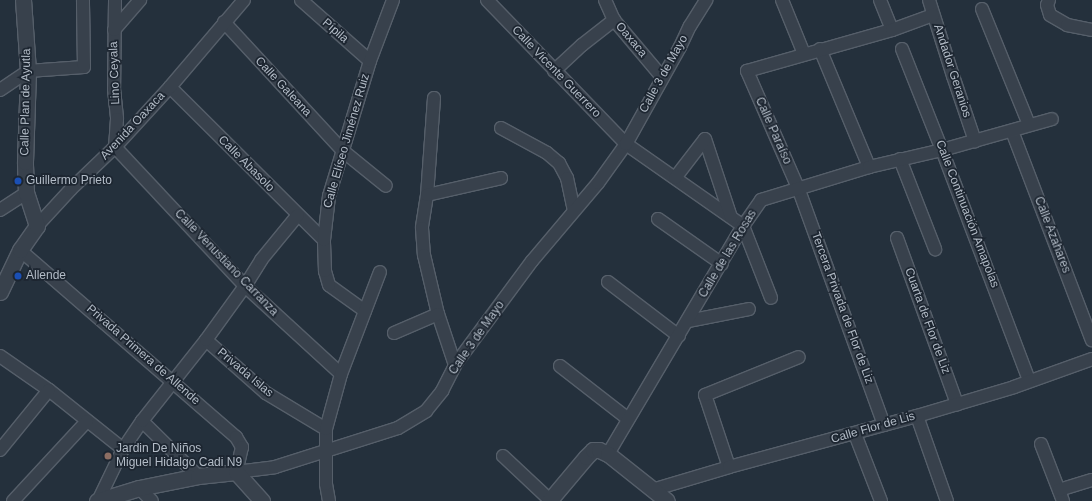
<!DOCTYPE html>
<html>
<head>
<meta charset="utf-8">
<style>
	body { margin:0 }
	#map { position:relative; width:1092px; height:501px; overflow:hidden; background:#24303c; font-family:Arial,sans-serif }
	div>[style] { position:absolute }
	.roads { filter:drop-shadow(1px 0 #565f6a) drop-shadow(-1px 0 #565f6a) drop-shadow(0 1px #565f6a) drop-shadow(0 -1px #565f6a) }
	.minor>* { height:12px; margin:-6px; padding:0 6px; transform-origin:6px; border-radius:6px; background:#38414c }
	.tertiary>* { height:15px; margin:-7.5px; padding:0 7.5px; transform-origin:7.5px; border-radius:7.5px; background:#38414c }
	.dots>* { width:11px; height:11px; translate:-50% -50%; box-sizing:border-box; border:2px solid #1d2631; border-radius:50% }
	span { translate:-50% -50%; white-space:nowrap; text-align:center; line-height:1.15; -webkit-text-stroke:3.5px #1d2631; paint-order:stroke }
	.street-label { font-size:12px; color:#b3bcc7 }
	.poi-label { font-size:12px; color:#b3bcc7 }
	.left { translate:0 -50%; text-align:left }
</style>
</head>
<body>
<div id="map">
	<div class="roads">
		<div class="minor">
			<div style="left:115px;top:0;width:89px;rotate:90.6deg"></div>
			<div style="left:114px;top:89px;width:30px;rotate:84deg"></div>
			<div style="left:117px;top:119px;width:28px;rotate:94deg"></div>
			<div style="left:115px;top:147px;width:190px;rotate:46.9deg"></div>
			<div style="left:245px;top:286px;width:130px;rotate:42.5deg"></div>
			<div style="left:301px;top:0;width:92px;rotate:41.5deg"></div>
			<div style="left:487px;top:0;width:200px;rotate:46deg"></div>
			<div style="left:626px;top:144px;width:143px;rotate:35deg"></div>
			<div style="left:743px;top:226px;width:77px;rotate:68.7deg"></div>
			<div style="left:605px;top:0;width:22px;rotate:66deg"></div>
			<div style="left:614px;top:20px;width:75px;rotate:49.9deg"></div>
			<div style="left:782px;top:0;width:58px;rotate:67.8deg"></div>
			<div style="left:880px;top:0;width:32px;rotate:68deg"></div>
			<div style="left:929px;top:0;width:80px;rotate:72.5deg"></div>
			<div style="left:953px;top:76px;width:69px;rotate:71.3deg"></div>
			<div style="left:1049px;top:0;width:5px;rotate:112deg"></div>
			<div style="left:1047px;top:5px;width:10px;rotate:73deg"></div>
			<div style="left:1050px;top:15px;width:20px;rotate:30deg"></div>
			<div style="left:1067px;top:25px;width:25px;rotate:11deg"></div>
			<div style="left:982px;top:9px;width:125px;rotate:67.9deg"></div>
			<div style="left:224px;top:22px;width:176px;rotate:47.3deg"></div>
			<div style="left:343px;top:151px;width:55px;rotate:39.1deg"></div>
			<div style="left:114px;top:30px;width:40px;rotate:-49deg"></div>
			<div style="left:820px;top:49px;width:128px;rotate:67.4deg"></div>
			<div style="left:902px;top:49px;width:109px;rotate:68.4deg"></div>
			<div style="left:942px;top:150px;width:246px;rotate:69.3deg"></div>
			<div style="left:554px;top:71px;width:38px;rotate:-43deg"></div>
			<div style="left:582px;top:45px;width:41px;rotate:-38deg"></div>
			<div style="left:170px;top:87px;width:217px;rotate:44.8deg"></div>
			<div style="left:0;top:90px;width:34px;rotate:-34deg"></div>
			<div style="left:28px;top:71px;width:56px;rotate:-4.1deg"></div>
			<div style="left:84px;top:67px;width:67px;rotate:-90.9deg"></div>
			<div style="left:434px;top:98px;width:97px;rotate:94.1deg"></div>
			<div style="left:427px;top:195px;width:33px;rotate:99deg"></div>
			<div style="left:422px;top:228px;width:27px;rotate:86deg"></div>
			<div style="left:424px;top:255px;width:61px;rotate:76.7deg"></div>
			<div style="left:438px;top:314px;width:54px;rotate:71.6deg"></div>
			<div style="left:501px;top:128px;width:52px;rotate:28.5deg"></div>
			<div style="left:547px;top:153px;width:16px;rotate:40deg"></div>
			<div style="left:559px;top:163px;width:17px;rotate:62deg"></div>
			<div style="left:567px;top:178px;width:33px;rotate:78deg"></div>
			<div style="left:1012px;top:131px;width:224px;rotate:69.1deg"></div>
			<div style="left:705px;top:139px;width:82px;rotate:71.6deg"></div>
			<div style="left:900px;top:159px;width:97px;rotate:68.7deg"></div>
			<div style="left:675px;top:178px;width:49px;rotate:-52.4deg"></div>
			<div style="left:427px;top:195px;width:76px;rotate:-12.9deg"></div>
			<div style="left:0;top:210px;width:31px;rotate:-33deg"></div>
			<div style="left:658px;top:219px;width:78px;rotate:35.1deg"></div>
			<div style="left:37px;top:226px;width:50px;rotate:-47.4deg"></div>
			<div style="left:71px;top:189px;width:61px;rotate:-43.7deg"></div>
			<div style="left:115px;top:147px;width:81px;rotate:-47.5deg"></div>
			<div style="left:170px;top:87px;width:114px;rotate:-49.6deg"></div>
			<div style="left:897px;top:238px;width:177px;rotate:70.1deg"></div>
			<div style="left:20px;top:250px;width:286px;rotate:40.9deg"></div>
			<div style="left:236px;top:437px;width:12px;rotate:59deg"></div>
			<div style="left:242px;top:447px;width:26px;rotate:103deg"></div>
			<div style="left:236px;top:472px;width:39px;rotate:-7deg"></div>
			<div style="left:275px;top:467px;width:129px;rotate:-17.6deg"></div>
			<div style="left:398px;top:428px;width:33px;rotate:-31deg"></div>
			<div style="left:426px;top:411px;width:26px;rotate:-51deg"></div>
			<div style="left:442px;top:391px;width:29px;rotate:-63deg"></div>
			<div style="left:455px;top:365px;width:129px;rotate:-53.5deg"></div>
			<div style="left:532px;top:261px;width:102px;rotate:-49.8deg"></div>
			<div style="left:598px;top:183px;width:48px;rotate:-54.3deg"></div>
			<div style="left:626px;top:144px;width:111px;rotate:-60.9deg"></div>
			<div style="left:680px;top:47px;width:23px;rotate:-65deg"></div>
			<div style="left:690px;top:26px;width:31px;rotate:-58deg"></div>
			<div style="left:608px;top:282px;width:89px;rotate:37.3deg"></div>
			<div style="left:365px;top:311px;width:44px;rotate:-144.2deg"></div>
			<div style="left:329px;top:285px;width:15px;rotate:-106deg"></div>
			<div style="left:325px;top:271px;width:31px;rotate:-92deg"></div>
			<div style="left:324px;top:240px;width:44px;rotate:-83.5deg"></div>
			<div style="left:329px;top:196px;width:141px;rotate:-73.1deg"></div>
			<div style="left:370px;top:61px;width:65px;rotate:-69.3deg"></div>
			<div style="left:688px;top:321px;width:62px;rotate:-11.1deg"></div>
			<div style="left:394px;top:333px;width:48px;rotate:-23.4deg"></div>
			<div style="left:206px;top:340px;width:80px;rotate:41.5deg"></div>
			<div style="left:266px;top:393px;width:70px;rotate:31deg"></div>
			<div style="left:0;top:356px;width:60px;rotate:34.8deg"></div>
			<div style="left:49px;top:390px;width:95px;rotate:38.6deg"></div>
			<div style="left:560px;top:366px;width:86px;rotate:37.9deg"></div>
			<div style="left:917px;top:416px;width:90px;rotate:70.6deg"></div>
			<div style="left:142px;top:421px;width:78px;rotate:44.5deg"></div>
			<div style="left:884px;top:425px;width:250px;rotate:-109.9deg"></div>
			<div style="left:799px;top:190px;width:130px;rotate:-113.6deg"></div>
			<div style="left:747px;top:71px;width:151px;rotate:-15.8deg"></div>
			<div style="left:892px;top:30px;width:44px;rotate:-20.1deg"></div>
			<div style="left:855px;top:434px;width:72px;rotate:68.8deg"></div>
			<div style="left:1041px;top:444px;width:61px;rotate:68.9deg"></div>
			<div style="left:0;top:450px;width:77px;rotate:-50.8deg"></div>
			<div style="left:608px;top:454px;width:265px;rotate:-59.4deg"></div>
			<div style="left:743px;top:226px;width:32px;rotate:-55deg"></div>
			<div style="left:761px;top:200px;width:113px;rotate:-17deg"></div>
			<div style="left:869px;top:167px;width:75px;rotate:-13.1deg"></div>
			<div style="left:942px;top:150px;width:114px;rotate:-15.7deg"></div>
			<div style="left:503px;top:456px;width:66px;rotate:43.2deg"></div>
			<div style="left:729px;top:467px;width:76px;rotate:-108.4deg"></div>
			<div style="left:705px;top:395px;width:101px;rotate:-22deg"></div>
			<div style="left:139px;top:488px;width:18px;rotate:45deg"></div>
			<div style="left:652px;top:490px;width:80px;rotate:-16.6deg"></div>
			<div style="left:729px;top:467px;width:195px;rotate:-15.2deg"></div>
			<div style="left:917px;top:416px;width:101px;rotate:-16.6deg"></div>
			<div style="left:1014px;top:387px;width:83px;rotate:-19.7deg"></div>
			<div style="left:1059px;top:490px;width:34px;rotate:-17deg"></div>
			<div style="left:13px;top:501px;width:109px;rotate:-47.2deg"></div>
			<div style="left:98px;top:501px;width:58px;rotate:-64.3deg"></div>
			<div style="left:123px;top:449px;width:34px;rotate:-56deg"></div>
			<div style="left:142px;top:421px;width:103px;rotate:-51.7deg"></div>
			<div style="left:206px;top:340px;width:67px;rotate:-54.2deg"></div>
			<div style="left:245px;top:286px;width:31px;rotate:-58deg"></div>
			<div style="left:261px;top:260px;width:58px;rotate:-50.6deg"></div>
			<div style="left:329px;top:501px;width:17px;rotate:-100deg"></div>
			<div style="left:326px;top:484px;width:55px;rotate:-90deg"></div>
			<div style="left:326px;top:429px;width:57px;rotate:-74.7deg"></div>
			<div style="left:341px;top:374px;width:109px;rotate:-69.1deg"></div>
		</div>
		<div class="tertiary">
			<div style="left:0;top:292px;width:47px;rotate:-64.5deg"></div>
			<div style="left:20px;top:250px;width:29px;rotate:-55deg"></div>
			<div style="left:37px;top:226px;width:35px;rotate:-108deg"></div>
			<div style="left:26px;top:193px;width:31px;rotate:-92deg"></div>
			<div style="left:25px;top:162px;width:91px;rotate:-88.1deg"></div>
			<div style="left:28px;top:71px;width:71px;rotate:-94deg"></div>
			<div style="left:97px;top:501px;width:44px;rotate:-17.2deg"></div>
			<div style="left:139px;top:488px;width:60px;rotate:-11.5deg"></div>
			<div style="left:198px;top:476px;width:38px;rotate:-6deg"></div>
			<div style="left:236px;top:472px;width:39px;rotate:48deg"></div>
			<div style="left:549px;top:501px;width:57px;rotate:-49.9deg"></div>
			<div style="left:586px;top:457px;width:10px;rotate:-45deg"></div>
			<div style="left:593px;top:450px;width:6px"></div>
			<div style="left:599px;top:450px;width:10px;rotate:24deg"></div>
			<div style="left:608px;top:454px;width:75px;rotate:38.5deg"></div>
		</div>
	</div>
	<div class="dots">
		<div style="left:18px;top:181px;background:#1a4fb4"></div>
		<div style="left:18px;top:276px;background:#1a4fb4"></div>
		<div style="left:108px;top:456px;background:#8d6e63"></div>
	</div>
	<div class="street-label">
		<span style="left:335px;top:31px;rotate:41deg">Pípila</span>
		<span style="left:631px;top:40px;rotate:50deg">Oaxaca</span>
		<span style="left:952px;top:71px;rotate:72deg">Andador Geranios</span>
		<span style="left:556px;top:72px;rotate:46deg">Calle Vicente Guerrero</span>
		<span style="left:115px;top:73px;rotate:-92deg">Lino Ceyala</span>
		<span style="left:664px;top:74px;rotate:-61deg">Calle 3 de Mayo</span>
		<span style="left:283px;top:87px;rotate:47deg">Calle Galeana</span>
		<span style="left:26px;top:102px;rotate:-89deg">Calle Plan de Ayutla</span>
		<span style="left:133px;top:126px;rotate:-47deg">Avenida Oaxaca</span>
		<span style="left:773px;top:131px;rotate:66deg">Calle Paraíso</span>
		<span style="left:347px;top:141px;rotate:-74deg">Calle Elíseo Jiménez Ruiz</span>
		<span style="left:246px;top:164px;rotate:45deg">Calle Abasolo</span>
		<span style="left:967px;top:214px;rotate:69deg">Calle Continuación Amapolas</span>
		<span style="left:1052px;top:235px;rotate:69deg">Calle Azahares</span>
		<span style="left:728px;top:254px;rotate:-59deg">Calle de las Rosas</span>
		<span style="left:226px;top:263px;rotate:46deg">Calle Venustiano Carranza</span>
		<span style="left:842px;top:308px;rotate:70deg">Tercera Privada de Flor de Liz</span>
		<span style="left:927px;top:321px;rotate:70deg">Cuarta de Flor de Liz</span>
		<span style="left:477px;top:338px;rotate:-55deg">Calle 3 de Mayo</span>
		<span style="left:143px;top:355px;rotate:41deg">Privada Primera de Allende</span>
		<span style="left:245px;top:373px;rotate:40deg">Privada Islas</span>
		<span style="left:873px;top:428px;rotate:-16deg">Calle Flor de Lis</span>
	</div>
	<div class="poi-label">
		<span class="left" style="left:26px;top:181px">Guillermo Prieto</span>
		<span class="left" style="left:26px;top:276px">Allende</span>
		<span class="left" style="left:116px;top:456px">Jardin De Niños<br>Miguel Hidalgo Cadi N9</span>
	</div>
</div>
</body>
</html>
